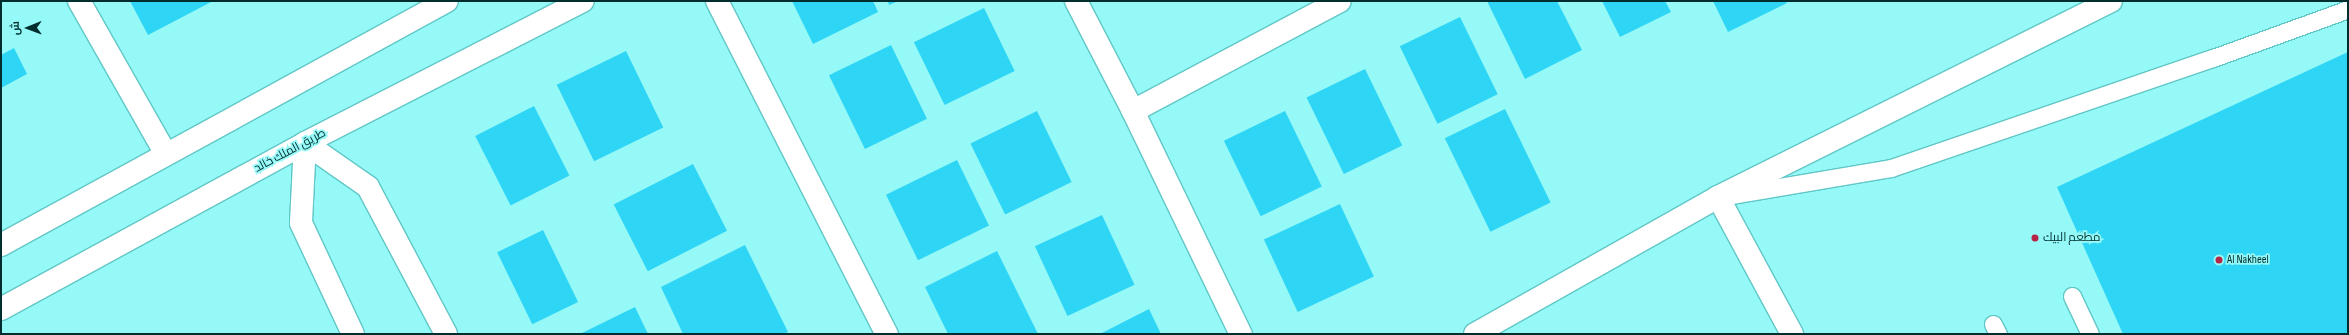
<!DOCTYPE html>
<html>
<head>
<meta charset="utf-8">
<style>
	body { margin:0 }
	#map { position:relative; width:2349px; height:335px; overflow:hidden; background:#95f9f8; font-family:"Sofia Sans Condensed",Cairo,sans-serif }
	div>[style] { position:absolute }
	.building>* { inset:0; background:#2fd5f5; transform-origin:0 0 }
	.roads { filter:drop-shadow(1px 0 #61c7c6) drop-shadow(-1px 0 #61c7c6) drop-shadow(0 1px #61c7c6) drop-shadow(0 -1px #61c7c6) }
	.service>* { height:17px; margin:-8.5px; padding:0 8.5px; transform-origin:8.5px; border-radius:8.5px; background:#fff }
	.minor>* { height:22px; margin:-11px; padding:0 11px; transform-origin:11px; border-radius:11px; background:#fff }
	.tertiary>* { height:22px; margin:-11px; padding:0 11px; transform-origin:11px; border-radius:11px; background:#fff }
	.secondary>* { height:22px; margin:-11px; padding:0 11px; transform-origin:11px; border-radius:11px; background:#fff }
	.dots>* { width:11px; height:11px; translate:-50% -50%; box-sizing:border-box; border:2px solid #95f9f8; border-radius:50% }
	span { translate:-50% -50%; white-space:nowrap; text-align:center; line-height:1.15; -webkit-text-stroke:3.5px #95f9f8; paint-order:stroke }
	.street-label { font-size:12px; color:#002d2d }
	.poi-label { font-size:12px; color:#002d2d }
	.left { translate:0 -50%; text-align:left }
	.frame { position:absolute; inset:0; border:2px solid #002d2d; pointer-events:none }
	.north { position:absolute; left:8px; top:8px; width:40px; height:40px; -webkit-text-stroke:3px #95f9f8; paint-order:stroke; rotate:269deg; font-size:11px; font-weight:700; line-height:16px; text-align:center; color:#002d2d }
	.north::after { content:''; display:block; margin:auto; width:14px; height:18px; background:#002d2d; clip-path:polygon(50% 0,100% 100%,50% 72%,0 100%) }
</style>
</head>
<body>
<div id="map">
	<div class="building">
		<div style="clip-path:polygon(130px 1px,213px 1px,148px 35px)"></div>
		<div style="clip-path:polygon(792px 1px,873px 1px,878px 12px,813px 44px)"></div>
		<div style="clip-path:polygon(888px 1px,898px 1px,889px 5px)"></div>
		<div style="clip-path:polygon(1487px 1px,1557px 1px,1582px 50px,1525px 79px)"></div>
		<div style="clip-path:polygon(1602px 1px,1665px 1px,1671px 12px,1620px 37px)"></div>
		<div style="clip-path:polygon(1713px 1px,1786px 1px,1787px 3px,1728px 32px)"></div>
		<div style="left:984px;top:8px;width:70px;height:78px;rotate:64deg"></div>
		<div style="left:1460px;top:17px;width:86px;height:67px;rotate:64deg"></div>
		<div style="left:891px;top:45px;width:82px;height:69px;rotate:64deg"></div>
		<div style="clip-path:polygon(14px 48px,27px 74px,1px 88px,1px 55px)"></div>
		<div style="left:626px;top:51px;width:85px;height:77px;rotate:64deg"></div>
		<div style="clip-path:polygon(2348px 52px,2348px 334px,2123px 334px,2057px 187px)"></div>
		<div style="left:1365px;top:69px;width:85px;height:65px;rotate:64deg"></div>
		<div style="left:534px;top:106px;width:78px;height:66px;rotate:63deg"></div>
		<div style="left:1505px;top:109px;width:104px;height:67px;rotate:64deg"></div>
		<div style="left:1037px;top:111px;width:79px;height:74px;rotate:64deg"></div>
		<div style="left:1285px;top:111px;width:84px;height:68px;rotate:64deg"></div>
		<div style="left:957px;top:160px;width:73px;height:79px;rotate:64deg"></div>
		<div style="left:693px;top:164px;width:75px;height:89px;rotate:63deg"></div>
		<div style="left:1340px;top:204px;width:80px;height:84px;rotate:65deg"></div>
		<div style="left:1102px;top:215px;width:77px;height:74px;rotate:65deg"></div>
		<div style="left:543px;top:230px;width:80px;height:51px;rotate:64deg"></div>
		<div style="clip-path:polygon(745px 245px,788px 332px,784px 334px,683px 334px,661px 287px)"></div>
		<div style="clip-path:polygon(997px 251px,1038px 334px,948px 334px,925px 287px)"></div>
		<div style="clip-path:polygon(635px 307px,648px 334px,580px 334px)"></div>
		<div style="clip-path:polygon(1149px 309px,1161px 334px,1100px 334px)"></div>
	</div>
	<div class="roads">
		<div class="service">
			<div style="left:1732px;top:195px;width:161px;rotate:-9.6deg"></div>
			<div style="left:1891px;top:168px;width:340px;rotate:-18.9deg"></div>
			<div style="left:2213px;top:58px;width:144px;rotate:-19.9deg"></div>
			<div style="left:2072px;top:296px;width:42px;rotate:64.7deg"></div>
			<div style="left:1993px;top:324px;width:11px;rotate:63deg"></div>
		</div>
		<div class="minor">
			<div style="left:79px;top:1px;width:176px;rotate:60.4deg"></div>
			<div style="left:717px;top:1px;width:374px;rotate:63deg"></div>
			<div style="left:1076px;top:1px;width:124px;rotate:62.6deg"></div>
			<div style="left:1133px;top:111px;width:248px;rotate:64.2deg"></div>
			<div style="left:1133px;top:111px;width:234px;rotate:-28deg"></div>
			<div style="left:1718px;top:197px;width:156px;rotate:61.6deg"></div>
			<div style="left:1475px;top:334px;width:279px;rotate:-29.4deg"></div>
			<div style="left:1718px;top:197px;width:439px;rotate:-26.5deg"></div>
		</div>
		<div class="tertiary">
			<div style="left:305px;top:143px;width:77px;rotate:34.9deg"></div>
			<div style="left:368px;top:187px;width:166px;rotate:62deg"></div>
			<div style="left:305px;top:143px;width:80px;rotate:92.9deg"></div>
			<div style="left:301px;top:223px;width:123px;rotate:64.9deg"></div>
		</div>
		<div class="secondary">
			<div style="left:1px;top:245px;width:508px;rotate:-28.68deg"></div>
			<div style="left:1px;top:309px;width:346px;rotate:-28.6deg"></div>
			<div style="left:305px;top:143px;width:312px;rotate:-27.1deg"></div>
		</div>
	</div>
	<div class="dots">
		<div style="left:2035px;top:238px;background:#b72546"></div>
		<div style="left:2219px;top:260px;background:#b72546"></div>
	</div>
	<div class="street-label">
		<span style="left:290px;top:151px;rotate:-28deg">طريق الملك خالد</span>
	</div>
	<div class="poi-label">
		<span class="left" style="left:2043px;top:238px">مطعم البيك</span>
		<span class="left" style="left:2227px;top:260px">Al Nakheel</span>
	</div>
	<div class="frame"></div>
	<div class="north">ش</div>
</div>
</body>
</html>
